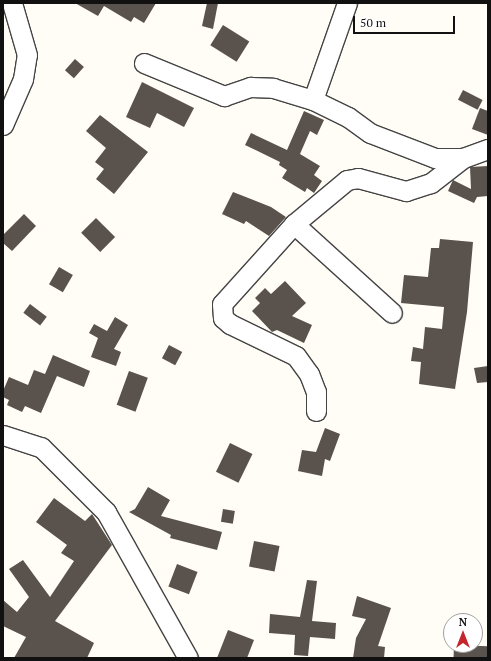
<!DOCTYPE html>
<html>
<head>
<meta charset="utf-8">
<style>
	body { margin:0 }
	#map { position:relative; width:491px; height:661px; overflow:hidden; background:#fffdf5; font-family:"PT Serif",serif }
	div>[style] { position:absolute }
	.building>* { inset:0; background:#5a524d; transform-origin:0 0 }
	.roads { filter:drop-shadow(1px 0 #444) drop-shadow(-1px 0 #444) drop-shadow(0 1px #444) drop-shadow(0 -1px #444) }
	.minor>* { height:19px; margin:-9.5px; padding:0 9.5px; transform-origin:9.5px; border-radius:9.5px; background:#fff }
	span { translate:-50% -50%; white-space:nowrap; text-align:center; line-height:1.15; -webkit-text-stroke:4px #fff; paint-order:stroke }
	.frame { position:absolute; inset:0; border:4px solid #111; pointer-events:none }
	.north { position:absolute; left:443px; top:613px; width:40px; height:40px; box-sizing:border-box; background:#fff; border:1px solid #a0a0a0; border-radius:50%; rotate:0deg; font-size:11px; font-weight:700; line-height:16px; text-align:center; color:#111 }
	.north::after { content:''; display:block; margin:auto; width:14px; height:18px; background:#c4262e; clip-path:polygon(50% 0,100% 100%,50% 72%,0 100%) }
	.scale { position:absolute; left:353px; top:16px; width:102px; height:18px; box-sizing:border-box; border:2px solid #111; border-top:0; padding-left:5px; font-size:12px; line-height:14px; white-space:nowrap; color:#111; -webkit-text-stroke:3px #fff; paint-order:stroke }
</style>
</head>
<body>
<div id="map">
	<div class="building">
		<div style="clip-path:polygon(75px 3px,156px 3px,144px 23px,134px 17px,131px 22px,104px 6px,98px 16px)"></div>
		<div style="clip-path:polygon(207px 3px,218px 3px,213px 29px,202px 26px)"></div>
		<div style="left:223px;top:25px;width:31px;height:24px;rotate:32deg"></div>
		<div style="left:75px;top:59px;width:12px;height:15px;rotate:42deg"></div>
		<div style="clip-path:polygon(142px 82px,194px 108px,184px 127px,157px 113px,150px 128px,126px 117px)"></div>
		<div style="left:463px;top:90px;width:22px;height:11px;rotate:27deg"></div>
		<div style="clip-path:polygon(480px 108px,488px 111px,488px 135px,472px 129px)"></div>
		<div style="clip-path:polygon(304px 111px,324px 120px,317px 135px,310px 131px,300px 154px,320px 166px,314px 175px,322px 181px,314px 193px,307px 188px,305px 192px,282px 178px,287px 170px,279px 165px,280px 162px,245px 145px,251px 133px,287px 150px)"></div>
		<div style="clip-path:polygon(100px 115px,148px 152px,114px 194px,96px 179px,104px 169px,95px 162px,106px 148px,86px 131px)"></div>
		<div style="clip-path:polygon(488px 166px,488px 196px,477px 197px,474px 203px,448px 191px,453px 180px,471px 189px,470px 167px)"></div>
		<div style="clip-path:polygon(233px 192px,271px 207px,286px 217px,269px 236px,246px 221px,244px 224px,222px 214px)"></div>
		<div style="clip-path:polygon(24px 214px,36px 226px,12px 251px,3px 243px,3px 235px)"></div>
		<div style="left:96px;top:218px;width:27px;height:21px;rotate:45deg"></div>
		<div style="clip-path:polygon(440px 239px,473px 242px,467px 312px,455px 389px,419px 384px,421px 362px,411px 361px,413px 347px,423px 349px,425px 327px,442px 329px,444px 307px,401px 303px,404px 275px,428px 277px,431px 248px,439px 248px)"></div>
		<div style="left:59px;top:267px;width:16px;height:20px;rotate:30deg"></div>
		<div style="clip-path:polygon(285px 281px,306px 303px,292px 316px,312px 325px,304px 343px,277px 330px,272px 332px,252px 311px,260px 303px,255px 298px,265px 288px,271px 294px)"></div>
		<div style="left:30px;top:304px;width:21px;height:11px;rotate:37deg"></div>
		<div style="clip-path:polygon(115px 317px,128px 325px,114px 349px,121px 352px,116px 366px,91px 357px,98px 338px,89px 333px,94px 324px,107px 331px)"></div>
		<div style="left:169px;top:345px;width:15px;height:15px;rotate:28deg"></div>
		<div style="clip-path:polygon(53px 355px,90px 371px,84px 387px,57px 376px,41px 413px,25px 406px,22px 412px,7px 405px,9px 400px,3px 397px,3px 391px,9px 377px,28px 385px,34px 370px,45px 374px)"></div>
		<div style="clip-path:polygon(488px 366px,488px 382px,477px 383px,474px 368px)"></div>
		<div style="left:129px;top:371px;width:20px;height:36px;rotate:20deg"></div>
		<div style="clip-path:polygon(325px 428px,340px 434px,330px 461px,325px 459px,322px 476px,298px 471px,302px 450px,316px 452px)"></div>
		<div style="left:230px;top:443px;width:25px;height:32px;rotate:26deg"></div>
		<div style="clip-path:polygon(148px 487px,170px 500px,161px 516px,222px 532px,217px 550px,170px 538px,171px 535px,129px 512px,135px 509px)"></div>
		<div style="clip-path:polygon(54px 498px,85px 521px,92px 514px,112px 545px,55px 621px,94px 643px,87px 658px,14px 658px,26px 637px,3px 626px,3px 600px,17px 612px,29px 597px,9px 569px,23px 560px,50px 597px,74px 561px,61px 553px,67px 545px,36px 522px)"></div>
		<div style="left:223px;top:509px;width:12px;height:13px;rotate:9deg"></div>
		<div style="left:254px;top:541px;width:26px;height:26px;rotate:11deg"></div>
		<div style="left:177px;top:564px;width:22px;height:24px;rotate:21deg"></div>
		<div style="clip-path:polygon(307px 580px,317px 581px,312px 621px,336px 623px,335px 639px,310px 637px,308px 656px,294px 655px,295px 635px,269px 633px,270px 614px,300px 617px)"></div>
		<div style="clip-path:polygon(357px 596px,391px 608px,378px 646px,385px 647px,384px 658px,353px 658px,356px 638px,366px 619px,352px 616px)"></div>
		<div style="clip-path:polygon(228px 630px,254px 640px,247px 658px,217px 658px)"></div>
		<div style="left:454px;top:645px;width:34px;height:13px;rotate:2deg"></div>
	</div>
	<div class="roads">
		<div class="minor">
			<div style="left:144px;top:63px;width:87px;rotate:22.4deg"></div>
			<div style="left:224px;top:96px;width:28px;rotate:-19deg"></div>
			<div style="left:250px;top:87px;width:23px;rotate:2deg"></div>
			<div style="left:273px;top:88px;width:42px;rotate:16.7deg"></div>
			<div style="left:313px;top:100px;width:39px;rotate:26deg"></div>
			<div style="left:348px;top:117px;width:27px;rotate:36deg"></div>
			<div style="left:370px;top:133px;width:70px;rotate:21deg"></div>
			<div style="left:435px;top:158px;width:28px"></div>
			<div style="left:463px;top:158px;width:27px;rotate:-20deg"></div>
			<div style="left:313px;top:100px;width:103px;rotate:-70.7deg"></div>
			<div style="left:3px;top:125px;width:50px;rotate:-66.5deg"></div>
			<div style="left:23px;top:79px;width:24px;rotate:-81deg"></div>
			<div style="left:27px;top:55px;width:54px;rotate:-106.1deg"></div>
			<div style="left:294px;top:224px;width:132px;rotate:42.2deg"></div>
			<div style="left:316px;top:411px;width:19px;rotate:-90deg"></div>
			<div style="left:316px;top:392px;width:19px;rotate:-111deg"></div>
			<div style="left:309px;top:374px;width:22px;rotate:-126deg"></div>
			<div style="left:296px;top:356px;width:73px;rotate:-154.1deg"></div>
			<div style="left:230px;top:324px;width:9px;rotate:-139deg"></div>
			<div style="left:223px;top:318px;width:14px;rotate:-94deg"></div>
			<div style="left:222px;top:304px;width:108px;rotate:-48deg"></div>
			<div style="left:294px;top:224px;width:69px;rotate:-39.7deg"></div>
			<div style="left:347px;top:180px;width:11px;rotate:-10deg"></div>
			<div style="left:358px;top:178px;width:50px;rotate:15.2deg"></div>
			<div style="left:406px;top:191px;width:26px;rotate:-18deg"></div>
			<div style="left:431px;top:183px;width:41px;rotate:-38deg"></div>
			<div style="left:3px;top:435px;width:40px;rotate:18deg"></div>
			<div style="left:41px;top:447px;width:92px;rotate:45deg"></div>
			<div style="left:106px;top:512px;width:167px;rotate:60.7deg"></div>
		</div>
	</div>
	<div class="frame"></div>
	<div class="north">N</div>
	<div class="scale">50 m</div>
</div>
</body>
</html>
